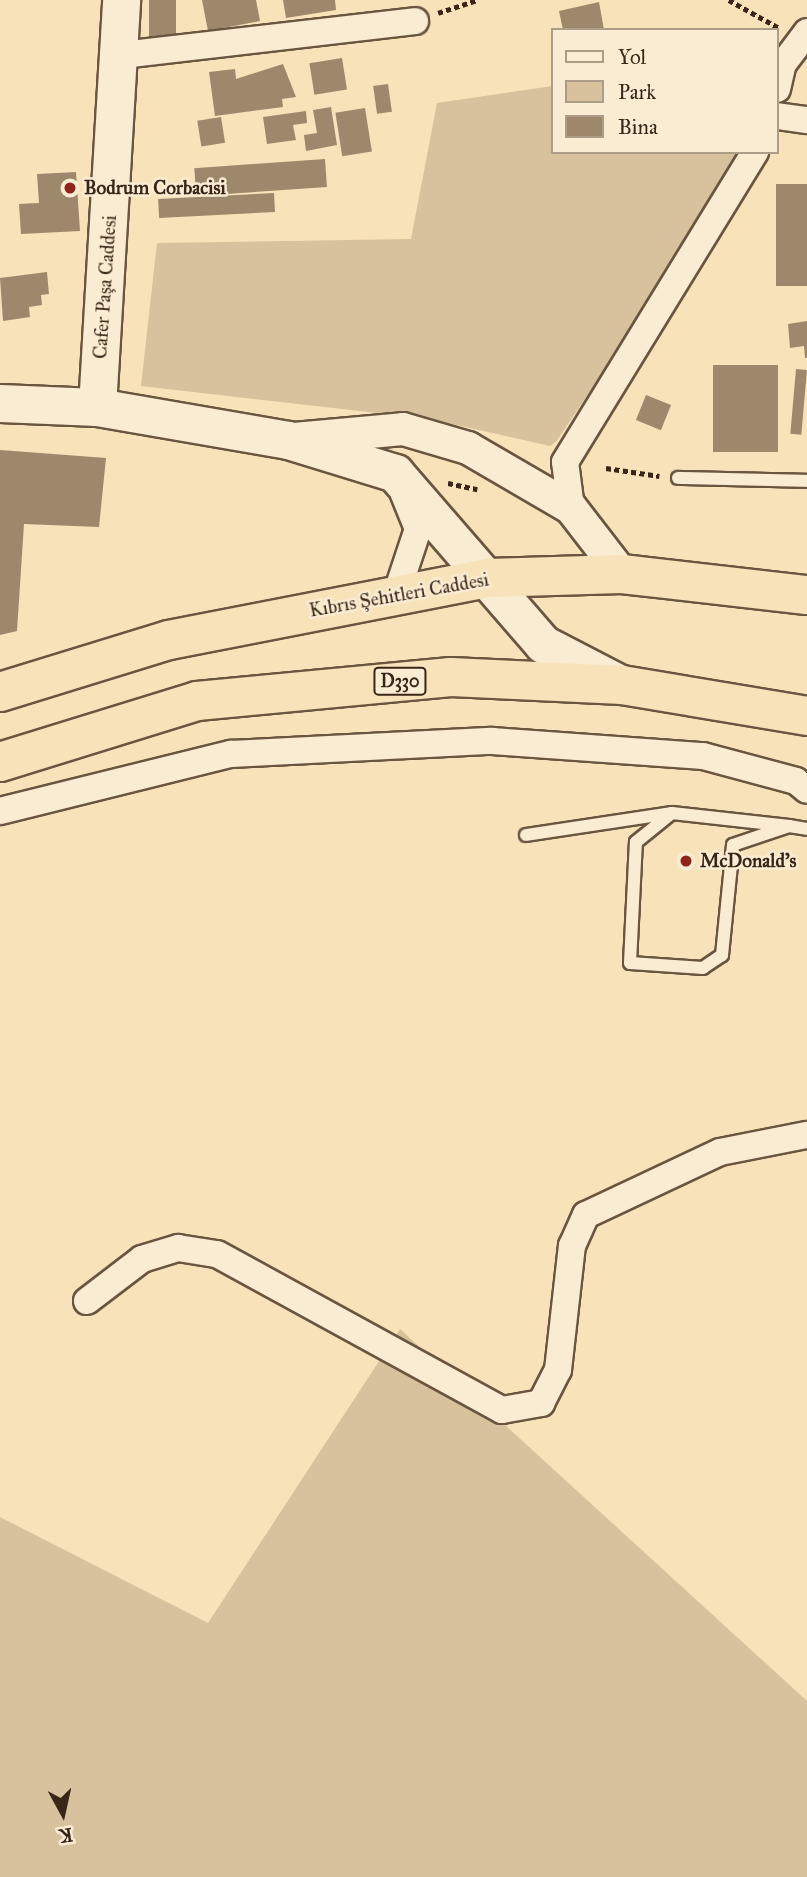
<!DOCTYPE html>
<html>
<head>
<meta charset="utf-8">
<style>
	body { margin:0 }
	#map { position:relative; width:807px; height:1877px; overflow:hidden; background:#f8e2b9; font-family:"IM FELL Great Primer",serif }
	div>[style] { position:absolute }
	.green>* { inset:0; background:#d8c29e }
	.building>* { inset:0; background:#9d886c; transform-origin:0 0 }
	.path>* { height:4.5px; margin-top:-2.25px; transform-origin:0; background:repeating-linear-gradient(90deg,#3a2618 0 5px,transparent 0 8.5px) }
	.roads { filter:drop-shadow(2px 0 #6a5540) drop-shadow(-2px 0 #6a5540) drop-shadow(0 2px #6a5540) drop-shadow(0 -2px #6a5540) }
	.service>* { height:12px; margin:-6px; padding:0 6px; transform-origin:6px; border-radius:6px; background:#faecd2 }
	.minor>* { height:26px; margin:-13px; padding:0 13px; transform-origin:13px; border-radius:13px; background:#faecd2 }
	.tertiary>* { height:32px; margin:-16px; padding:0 16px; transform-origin:16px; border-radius:16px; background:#faecd2 }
	.secondary>* { height:37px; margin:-18.5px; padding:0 18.5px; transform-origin:18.5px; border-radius:18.5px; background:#faecd2 }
	.trunk>* { height:38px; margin:-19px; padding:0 19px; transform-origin:19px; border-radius:19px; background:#f8e2b9 }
	.dots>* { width:19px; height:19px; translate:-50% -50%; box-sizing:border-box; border:4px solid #faecd2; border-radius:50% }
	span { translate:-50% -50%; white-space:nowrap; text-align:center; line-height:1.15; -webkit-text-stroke:5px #faecd2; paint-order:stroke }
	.shield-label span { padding:2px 5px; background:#faecd2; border:2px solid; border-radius:5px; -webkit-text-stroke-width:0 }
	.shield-label { font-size:18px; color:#3a2618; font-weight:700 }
	.poi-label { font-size:19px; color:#3a2618; font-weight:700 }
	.left { translate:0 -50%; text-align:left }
	.street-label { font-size:19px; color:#3a2618 }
	.legend { position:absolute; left:551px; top:28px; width:228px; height:126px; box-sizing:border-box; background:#faecd2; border:2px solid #ad9d88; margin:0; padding:9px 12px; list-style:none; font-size:21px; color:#3a2618 }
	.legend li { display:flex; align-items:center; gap:14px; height:35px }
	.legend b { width:35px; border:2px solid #ad9d88 }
	.north { position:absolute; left:28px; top:1779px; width:70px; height:70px; -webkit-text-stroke:5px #faecd2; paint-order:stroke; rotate:172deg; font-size:19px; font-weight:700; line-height:28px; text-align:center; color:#3a2618 }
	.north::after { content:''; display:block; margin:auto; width:24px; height:32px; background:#3a2618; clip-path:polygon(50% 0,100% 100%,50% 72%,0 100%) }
</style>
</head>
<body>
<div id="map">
	<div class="green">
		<div style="clip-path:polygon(553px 86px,553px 152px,744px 152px,741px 167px,556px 442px,550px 446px,430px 419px,141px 386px,157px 243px,411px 239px,437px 103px)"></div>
		<div style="clip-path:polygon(400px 1329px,807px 1701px,807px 1877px,0 1877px,0 1517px,208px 1623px)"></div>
	</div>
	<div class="building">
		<div style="left:149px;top:0;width:27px;height:42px"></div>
		<div style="clip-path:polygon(202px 0,256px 0,260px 21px,208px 31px)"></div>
		<div style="clip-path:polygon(283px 0,335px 0,336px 10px,286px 18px)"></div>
		<div style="clip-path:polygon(599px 2px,604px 30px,563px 30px,559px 11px)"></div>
		<div style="left:342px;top:58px;width:32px;height:33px;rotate:81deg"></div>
		<div style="clip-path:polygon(283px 64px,296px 97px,282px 99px,283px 107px,215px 116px,209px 72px,235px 69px,236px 79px)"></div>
		<div style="left:388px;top:84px;width:28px;height:15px;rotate:82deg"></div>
		<div style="clip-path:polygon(331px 107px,337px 145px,306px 151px,304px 135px,317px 133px,313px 110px)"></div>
		<div style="left:365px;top:108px;width:44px;height:30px;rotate:81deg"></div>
		<div style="clip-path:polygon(306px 111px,307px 123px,293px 125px,296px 140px,267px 144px,263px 117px)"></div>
		<div style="left:221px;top:117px;width:26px;height:24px;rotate:81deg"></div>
		<div style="left:325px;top:159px;width:28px;height:131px;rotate:86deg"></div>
		<div style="clip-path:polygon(76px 172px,80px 231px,21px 234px,19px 204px,39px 203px,37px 174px)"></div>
		<div style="left:776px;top:184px;width:31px;height:102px"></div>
		<div style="left:274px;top:193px;width:19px;height:116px;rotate:87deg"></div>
		<div style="clip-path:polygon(47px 272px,49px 294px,41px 295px,42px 305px,29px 307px,30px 317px,3px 321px,0 278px)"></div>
		<div style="clip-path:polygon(807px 321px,807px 358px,805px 358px,804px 346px,790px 348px,788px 324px)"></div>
		<div style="left:713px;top:365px;width:65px;height:87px"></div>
		<div style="left:796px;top:369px;width:11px;height:65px;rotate:5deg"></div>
		<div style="left:646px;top:395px;width:27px;height:27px;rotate:22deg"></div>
		<div style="clip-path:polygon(0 450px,106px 458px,99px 527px,24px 524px,17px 631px,0 635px)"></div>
	</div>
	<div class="path">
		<div style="left:729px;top:0;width:57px;rotate:29.2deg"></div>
		<div style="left:438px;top:13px;width:41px;rotate:-18.4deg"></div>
		<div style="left:606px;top:468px;width:54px;rotate:8.6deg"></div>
		<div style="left:448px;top:483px;width:30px;rotate:12deg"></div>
	</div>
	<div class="roads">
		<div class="service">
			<div style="left:678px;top:478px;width:129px;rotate:1.3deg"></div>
			<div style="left:789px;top:826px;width:59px;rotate:161.3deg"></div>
			<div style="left:733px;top:845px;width:111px;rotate:95.7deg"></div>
			<div style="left:722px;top:955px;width:23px;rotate:146deg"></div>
			<div style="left:703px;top:968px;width:73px;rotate:-176.1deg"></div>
			<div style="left:630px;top:963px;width:121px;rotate:-87.2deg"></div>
			<div style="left:636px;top:842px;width:46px;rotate:-38.9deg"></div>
			<div style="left:672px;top:813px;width:118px;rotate:6.3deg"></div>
			<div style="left:789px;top:826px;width:18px;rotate:9deg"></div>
			<div style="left:526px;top:835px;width:147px;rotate:-8.6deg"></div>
		</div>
		<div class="minor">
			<div style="left:122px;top:55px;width:295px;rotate:-6.6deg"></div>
			<div style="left:777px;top:89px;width:26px;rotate:-77deg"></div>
			<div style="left:783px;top:64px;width:40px;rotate:-53deg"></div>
			<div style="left:777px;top:116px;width:30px;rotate:8deg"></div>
			<div style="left:571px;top:508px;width:46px;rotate:-97.4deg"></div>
			<div style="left:565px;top:462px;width:364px;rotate:-58.5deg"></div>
			<div style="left:397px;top:592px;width:66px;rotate:-71.6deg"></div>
			<div style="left:418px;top:529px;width:38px;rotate:-112deg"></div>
			<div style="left:0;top:811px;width:238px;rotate:-13.9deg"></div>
			<div style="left:231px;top:754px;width:261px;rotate:-2.9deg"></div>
			<div style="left:492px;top:741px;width:212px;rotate:4.1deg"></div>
			<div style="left:703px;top:756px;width:96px;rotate:15deg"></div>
			<div style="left:796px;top:781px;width:14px;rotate:39deg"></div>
			<div style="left:87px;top:1301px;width:69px;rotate:-37.4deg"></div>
			<div style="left:142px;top:1259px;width:38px;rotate:-17deg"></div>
			<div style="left:178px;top:1248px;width:39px;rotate:9deg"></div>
			<div style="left:217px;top:1254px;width:325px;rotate:28.7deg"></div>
			<div style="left:502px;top:1410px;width:40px;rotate:-10deg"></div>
			<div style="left:541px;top:1403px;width:37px;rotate:-63deg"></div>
			<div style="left:558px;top:1370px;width:125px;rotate:-83.6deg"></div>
			<div style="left:572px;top:1246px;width:34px;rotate:-66deg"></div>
			<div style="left:586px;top:1215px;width:148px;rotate:-25.2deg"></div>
			<div style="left:720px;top:1152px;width:89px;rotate:-11.1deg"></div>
		</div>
		<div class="tertiary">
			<div style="left:294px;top:439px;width:109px;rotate:-5.2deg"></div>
			<div style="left:403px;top:429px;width:68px;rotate:16.3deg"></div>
			<div style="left:468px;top:448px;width:119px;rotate:30.2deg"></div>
			<div style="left:571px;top:508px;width:83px;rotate:52.3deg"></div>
		</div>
		<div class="secondary">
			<div style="left:0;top:403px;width:97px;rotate:2.4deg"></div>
			<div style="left:97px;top:407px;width:194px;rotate:9.8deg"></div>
			<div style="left:288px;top:440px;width:112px;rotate:17.1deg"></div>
			<div style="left:395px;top:473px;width:226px;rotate:49.1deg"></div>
			<div style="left:543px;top:644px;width:89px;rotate:27.4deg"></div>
			<div style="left:97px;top:407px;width:408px;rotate:-86.6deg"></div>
		</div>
		<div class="trunk">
			<div style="left:0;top:692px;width:177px;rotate:-17.1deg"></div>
			<div style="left:169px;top:640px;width:324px;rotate:-11deg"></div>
			<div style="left:487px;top:578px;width:135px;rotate:-1.7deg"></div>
			<div style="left:622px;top:574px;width:186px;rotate:6.5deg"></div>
			<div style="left:0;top:762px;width:206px;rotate:-17.2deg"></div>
			<div style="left:197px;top:701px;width:255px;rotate:-5.4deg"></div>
			<div style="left:451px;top:677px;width:171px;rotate:2.7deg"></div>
			<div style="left:622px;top:685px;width:188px;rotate:9.5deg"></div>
		</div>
	</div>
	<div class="dots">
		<div style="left:70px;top:188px;background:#8f2418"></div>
		<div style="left:686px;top:861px;background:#8f2418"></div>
	</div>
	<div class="shield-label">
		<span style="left:400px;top:681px">D330</span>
	</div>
	<div class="poi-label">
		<span class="left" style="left:84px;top:188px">Bodrum Corbacisi</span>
		<span class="left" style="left:700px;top:861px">McDonald's</span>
	</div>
	<div class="street-label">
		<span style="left:105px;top:287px;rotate:-86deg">Cafer Paşa Caddesi</span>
		<span style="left:399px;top:595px;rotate:-10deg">Kıbrıs Şehitleri Caddesi</span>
	</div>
	<ul class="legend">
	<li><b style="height:9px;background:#faecd2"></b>Yol</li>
	<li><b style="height:19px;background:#d8c29e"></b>Park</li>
	<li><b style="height:19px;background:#9d886c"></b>Bina</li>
	</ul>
	<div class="north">K</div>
</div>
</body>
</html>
